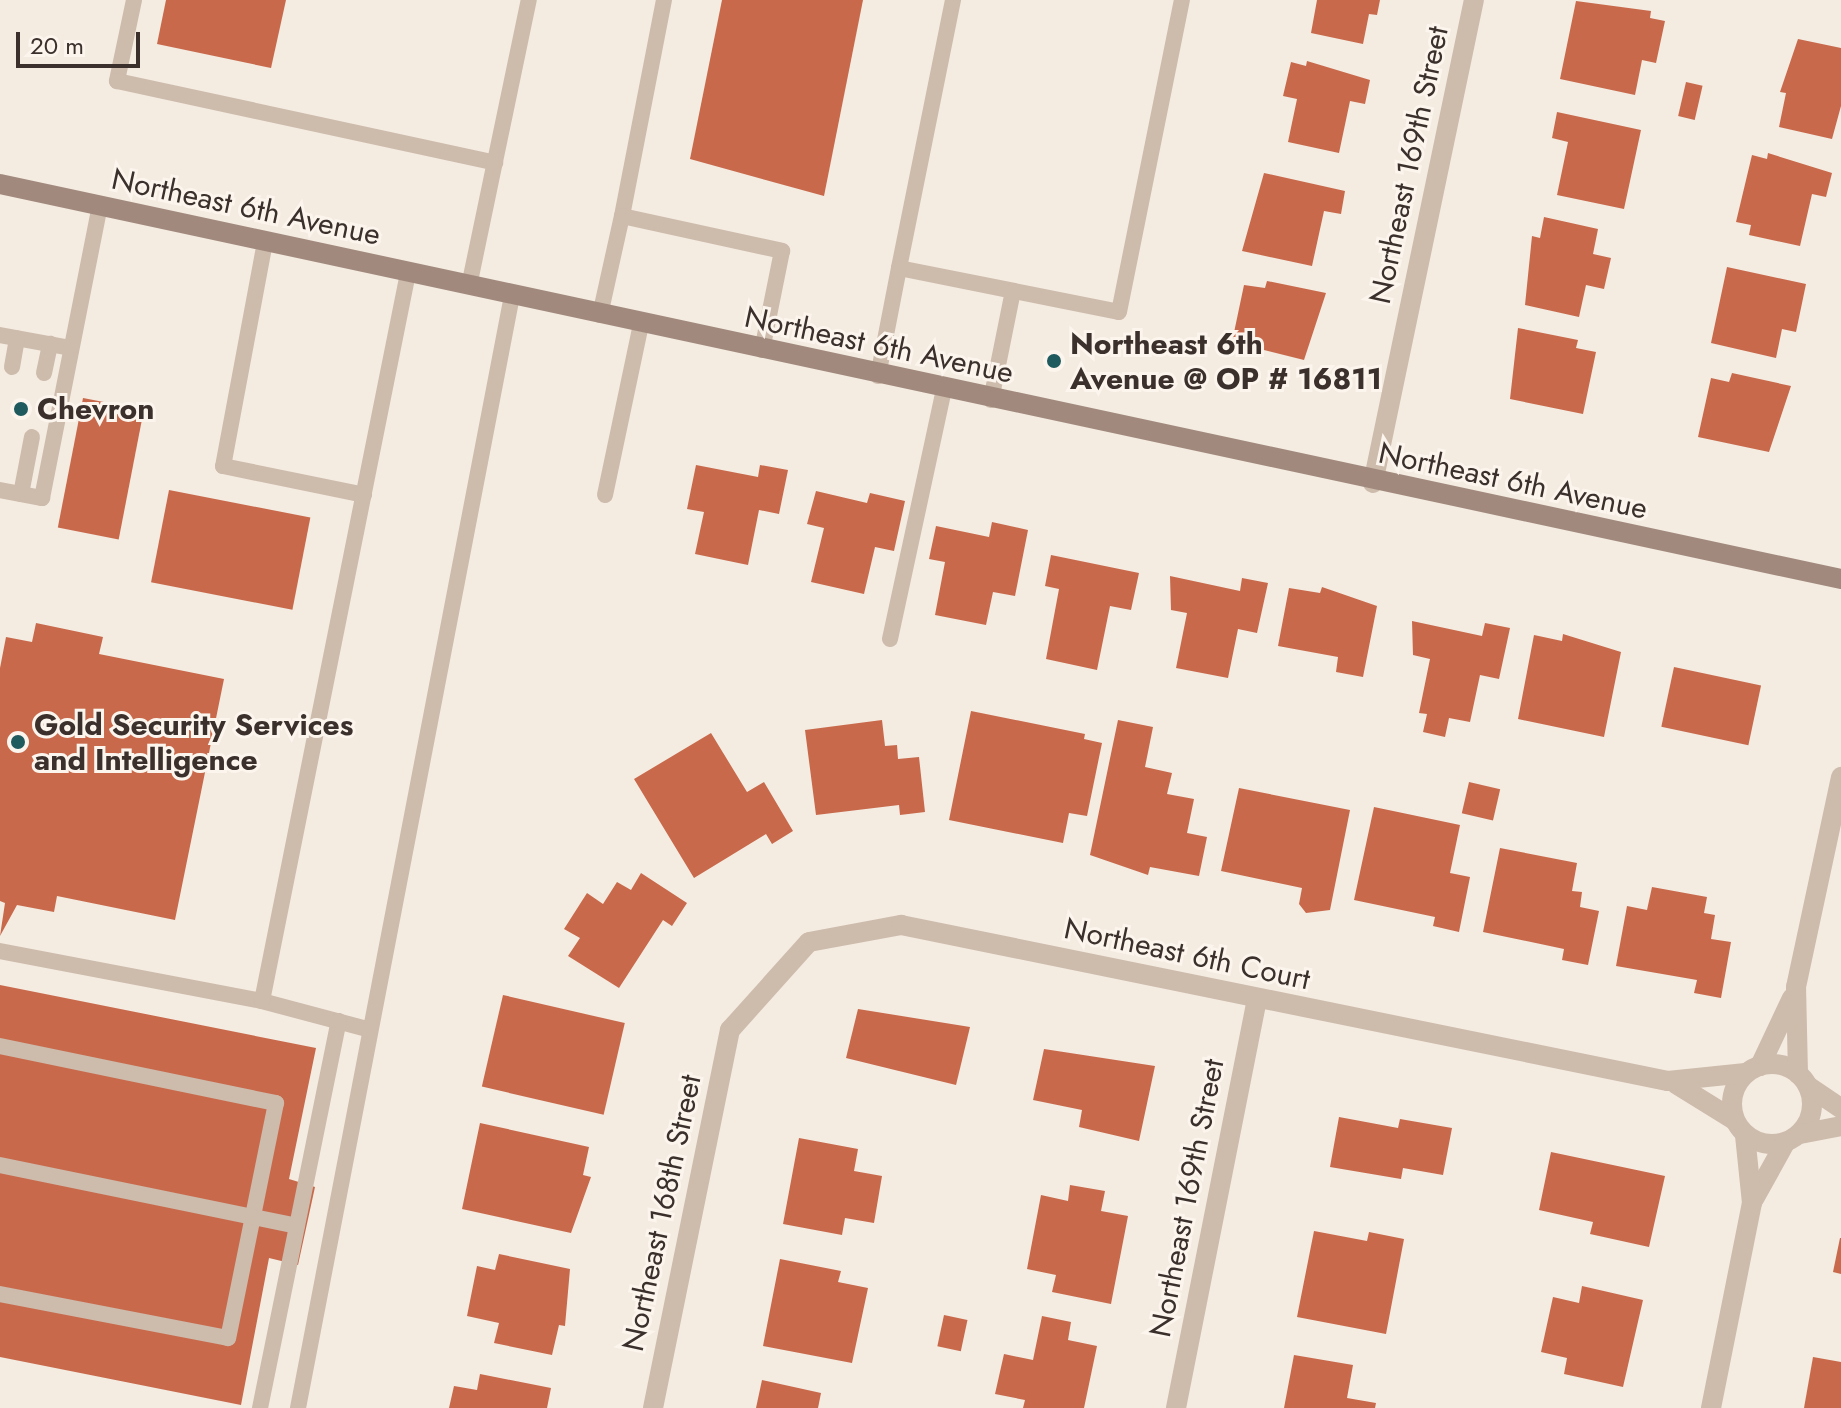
<!DOCTYPE html>
<html>
<head>
<meta charset="utf-8">
<style>
	body { margin:0 }
	#map { position:relative; width:1841px; height:1408px; overflow:hidden; background:#f4ebe1; font-family:Jost,sans-serif }
	div>[style] { position:absolute }
	.building>* { inset:0; background:#c8694b; transform-origin:0 0 }
	.service>* { height:16px; margin:-8px; padding:0 8px; transform-origin:8px; border-radius:8px; background:#cdbbac }
	.minor>* { height:20px; margin:-10px; padding:0 10px; transform-origin:10px; border-radius:10px; background:#cdbbac }
	.minor>.ring { margin:-10px; padding:0; box-sizing:content-box; background:none; border:20px solid #cdbbac; border-radius:50% }
	.secondary>* { height:20px; margin:-10px; padding:0 10px; transform-origin:10px; border-radius:10px; background:#a18a7d }
	.dots>* { width:22px; height:22px; translate:-50% -50%; box-sizing:border-box; border:4px solid #fbf5ee; border-radius:50% }
	span { translate:-50% -50%; white-space:nowrap; text-align:center; line-height:1.15; -webkit-text-stroke:6px #fbf5ee; paint-order:stroke }
	.street-label { font-size:30px; color:#3b302b }
	.poi-label { font-size:30px; color:#3b302b; font-weight:700 }
	.left { translate:0 -50%; text-align:left }
	.scale { position:absolute; left:16px; top:32px; width:124px; height:36px; box-sizing:border-box; border:4px solid #3b302b; border-top:0; padding-left:10px; font-size:24px; line-height:28px; white-space:nowrap; color:#3b302b; -webkit-text-stroke:6px #fbf5ee; paint-order:stroke }
</style>
</head>
<body>
<div id="map">
	<div class="building">
		<div style="clip-path:polygon(166px 0,286px 0,271px 68px,157px 44px)"></div>
		<div style="clip-path:polygon(722px 0,863px 0,824px 196px,690px 159px)"></div>
		<div style="clip-path:polygon(1317px 0,1380px 0,1377px 15px,1369px 14px,1363px 44px,1311px 33px)"></div>
		<div style="clip-path:polygon(1576px 1px,1651px 11px,1650px 18px,1665px 21px,1656px 63px,1642px 60px,1635px 95px,1560px 79px)"></div>
		<div style="clip-path:polygon(1798px 39px,1841px 48px,1841px 106px,1832px 139px,1779px 127px,1786px 93px,1780px 92px)"></div>
		<div style="clip-path:polygon(1307px 61px,1370px 80px,1365px 104px,1350px 101px,1339px 153px,1288px 142px,1297px 99px,1283px 96px,1291px 62px,1306px 66px)"></div>
		<div style="left:1686px;top:82px;width:17px;height:35px;rotate:13deg"></div>
		<div style="clip-path:polygon(1557px 112px,1641px 130px,1624px 209px,1557px 195px,1568px 142px,1552px 138px)"></div>
		<div style="clip-path:polygon(1768px 153px,1832px 173px,1826px 197px,1812px 194px,1800px 246px,1749px 235px,1751px 225px,1736px 222px,1752px 155px,1767px 159px)"></div>
		<div style="clip-path:polygon(1264px 173px,1345px 191px,1341px 214px,1324px 211px,1312px 266px,1242px 251px)"></div>
		<div style="clip-path:polygon(1544px 217px,1598px 229px,1593px 254px,1611px 258px,1604px 289px,1586px 285px,1579px 317px,1525px 305px,1532px 236px,1540px 238px)"></div>
		<div style="clip-path:polygon(1727px 267px,1806px 284px,1796px 332px,1782px 329px,1776px 358px,1711px 343px)"></div>
		<div style="clip-path:polygon(1267px 281px,1326px 293px,1304px 360px,1232px 342px,1244px 285px,1265px 288px)"></div>
		<div style="clip-path:polygon(1518px 328px,1578px 340px,1576px 348px,1596px 352px,1583px 414px,1510px 399px)"></div>
		<div style="clip-path:polygon(1732px 373px,1791px 386px,1769px 452px,1698px 437px,1711px 378px,1729px 382px)"></div>
		<div style="left:83px;top:398px;width:62px;height:132px;rotate:11deg"></div>
		<div style="clip-path:polygon(696px 465px,758px 477px,760px 465px,788px 470px,779px 514px,759px 510px,748px 565px,695px 554px,704px 512px,687px 509px)"></div>
		<div style="left:169px;top:490px;width:144px;height:94px;rotate:11deg"></div>
		<div style="clip-path:polygon(816px 491px,867px 503px,870px 493px,905px 501px,894px 551px,875px 547px,864px 594px,811px 582px,824px 528px,807px 524px)"></div>
		<div style="clip-path:polygon(992px 522px,1028px 530px,1015px 596px,993px 592px,986px 625px,935px 615px,945px 562px,929px 559px,936px 526px,989px 537px)"></div>
		<div style="clip-path:polygon(1051px 555px,1139px 573px,1131px 610px,1110px 606px,1097px 670px,1046px 659px,1059px 589px,1045px 586px)"></div>
		<div style="clip-path:polygon(1170px 576px,1240px 591px,1242px 578px,1268px 583px,1257px 633px,1238px 629px,1228px 678px,1176px 668px,1187px 613px,1171px 610px)"></div>
		<div style="clip-path:polygon(1322px 587px,1377px 606px,1363px 677px,1336px 672px,1338px 657px,1278px 646px,1289px 588px,1320px 593px)"></div>
		<div style="clip-path:polygon(1412px 621px,1482px 636px,1485px 623px,1510px 628px,1499px 679px,1480px 675px,1470px 722px,1449px 718px,1445px 737px,1423px 732px,1427px 714px,1419px 713px,1430px 659px,1413px 655px)"></div>
		<div style="clip-path:polygon(36px 623px,103px 637px,99px 654px,224px 679px,175px 920px,57px 896px,54px 912px,17px 905px,0 936px,5px 903px,0 901px,0 668px,6px 637px,32px 642px)"></div>
		<div style="clip-path:polygon(1563px 634px,1621px 652px,1604px 737px,1518px 719px,1534px 635px,1562px 641px)"></div>
		<div style="left:1674px;top:667px;width:89px;height:61px;rotate:12deg"></div>
		<div style="clip-path:polygon(971px 711px,1085px 734px,1084px 739px,1102px 743px,1087px 816px,1069px 813px,1063px 843px,949px 820px)"></div>
		<div style="clip-path:polygon(882px 720px,885px 746px,897px 745px,898px 759px,919px 757px,925px 812px,900px 815px,899px 805px,816px 815px,805px 730px)"></div>
		<div style="clip-path:polygon(1118px 720px,1153px 727px,1145px 767px,1172px 773px,1167px 794px,1194px 799px,1187px 833px,1207px 837px,1199px 876px,1150px 867px,1148px 875px,1090px 855px)"></div>
		<div style="clip-path:polygon(711px 733px,747px 792px,764px 782px,793px 831px,772px 844px,766px 834px,694px 878px,634px 779px)"></div>
		<div style="left:1469px;top:782px;width:32px;height:32px;rotate:13deg"></div>
		<div style="clip-path:polygon(1239px 788px,1350px 810px,1330px 910px,1306px 913px,1299px 904px,1302px 888px,1221px 871px)"></div>
		<div style="clip-path:polygon(1374px 807px,1460px 825px,1450px 873px,1470px 877px,1459px 932px,1433px 926px,1435px 917px,1354px 900px)"></div>
		<div style="clip-path:polygon(1500px 848px,1577px 863px,1572px 891px,1582px 892px,1580px 907px,1599px 911px,1588px 965px,1562px 960px,1564px 949px,1483px 932px)"></div>
		<div style="clip-path:polygon(641px 873px,687px 903px,672px 926px,663px 920px,619px 988px,568px 956px,580px 938px,564px 929px,587px 893px,603px 904px,617px 882px,631px 890px)"></div>
		<div style="clip-path:polygon(1652px 887px,1707px 897px,1704px 913px,1715px 915px,1711px 939px,1731px 942px,1721px 998px,1694px 993px,1697px 980px,1616px 966px,1627px 906px,1647px 910px)"></div>
		<div style="clip-path:polygon(0 985px,316px 1048px,289px 1179px,315px 1187px,298px 1265px,269px 1258px,241px 1405px,0 1357px)"></div>
		<div style="left:503px;top:995px;width:125px;height:94px;rotate:13deg"></div>
		<div style="clip-path:polygon(858px 1009px,970px 1027px,956px 1085px,846px 1058px)"></div>
		<div style="clip-path:polygon(1044px 1049px,1155px 1066px,1139px 1141px,1079px 1127px,1082px 1110px,1033px 1100px)"></div>
		<div style="clip-path:polygon(1339px 1117px,1398px 1128px,1400px 1119px,1452px 1128px,1443px 1175px,1403px 1168px,1401px 1179px,1330px 1167px)"></div>
		<div style="clip-path:polygon(480px 1123px,589px 1147px,583px 1175px,591px 1177px,571px 1233px,462px 1209px)"></div>
		<div style="clip-path:polygon(799px 1138px,858px 1149px,854px 1171px,882px 1176px,874px 1223px,845px 1218px,842px 1235px,783px 1224px)"></div>
		<div style="clip-path:polygon(1551px 1152px,1665px 1176px,1649px 1247px,1590px 1234px,1593px 1222px,1539px 1210px)"></div>
		<div style="clip-path:polygon(1070px 1185px,1105px 1191px,1101px 1211px,1128px 1216px,1111px 1304px,1052px 1292px,1056px 1275px,1027px 1269px,1041px 1195px,1068px 1201px)"></div>
		<div style="clip-path:polygon(1314px 1231px,1367px 1241px,1369px 1232px,1404px 1239px,1386px 1334px,1297px 1317px)"></div>
		<div style="clip-path:polygon(1840px 1238px,1841px 1238px,1841px 1274px,1833px 1272px)"></div>
		<div style="clip-path:polygon(499px 1254px,570px 1269px,565px 1326px,559px 1325px,552px 1355px,494px 1343px,499px 1323px,467px 1316px,477px 1266px,495px 1270px)"></div>
		<div style="clip-path:polygon(780px 1259px,841px 1271px,838px 1282px,868px 1288px,852px 1363px,763px 1346px)"></div>
		<div style="clip-path:polygon(1582px 1286px,1643px 1300px,1623px 1387px,1564px 1374px,1567px 1358px,1541px 1352px,1553px 1297px,1579px 1303px)"></div>
		<div style="left:944px;top:1315px;width:24px;height:32px;rotate:12deg"></div>
		<div style="clip-path:polygon(1042px 1316px,1071px 1322px,1068px 1340px,1097px 1346px,1084px 1408px,1023px 1408px,1025px 1400px,995px 1394px,1004px 1354px,1033px 1360px)"></div>
		<div style="clip-path:polygon(1294px 1355px,1353px 1365px,1347px 1398px,1376px 1403px,1375px 1408px,1284px 1408px)"></div>
		<div style="clip-path:polygon(1813px 1357px,1841px 1362px,1841px 1408px,1804px 1408px)"></div>
		<div style="clip-path:polygon(480px 1374px,551px 1388px,547px 1408px,449px 1408px,454px 1386px,477px 1390px)"></div>
		<div style="clip-path:polygon(762px 1380px,821px 1393px,818px 1408px,756px 1408px)"></div>
	</div>
	<div class="service">
		<div style="left:134px;top:0;width:83px;rotate:101.9deg"></div>
		<div style="left:117px;top:81px;width:387px;rotate:12.2deg"></div>
		<div style="left:953px;top:0;width:273px;rotate:101.4deg"></div>
		<div style="left:899px;top:268px;width:224px;rotate:11.3deg"></div>
		<div style="left:1119px;top:312px;width:318px;rotate:-78.6deg"></div>
		<div style="left:622px;top:216px;width:220px;rotate:-79deg"></div>
		<div style="left:265px;top:242px;width:228px;rotate:100.6deg"></div>
		<div style="left:223px;top:466px;width:144px;rotate:11.6deg"></div>
		<div style="left:469px;top:286px;width:292px;rotate:-78.2deg"></div>
		<div style="left:600px;top:315px;width:101px;rotate:-77.5deg"></div>
		<div style="left:622px;top:216px;width:164px;rotate:12.3deg"></div>
		<div style="left:782px;top:251px;width:101px;rotate:101.4deg"></div>
		<div style="left:0;top:335px;width:72px;rotate:10.4deg"></div>
		<div style="left:12px;top:367px;width:29px;rotate:-80deg"></div>
		<div style="left:44px;top:373px;width:30px;rotate:-78deg"></div>
		<div style="left:878px;top:376px;width:110px;rotate:-79deg"></div>
		<div style="left:991px;top:400px;width:111px;rotate:-78.6deg"></div>
		<div style="left:0;top:490px;width:43px;rotate:10.8deg"></div>
		<div style="left:42px;top:498px;width:298px;rotate:-78.8deg"></div>
		<div style="left:21px;top:494px;width:58px;rotate:-79.1deg"></div>
		<div style="left:605px;top:495px;width:175px;rotate:-78.1deg"></div>
		<div style="left:890px;top:639px;width:256px;rotate:-77.8deg"></div>
		<div style="left:0;top:951px;width:267px;rotate:10.8deg"></div>
		<div style="left:367px;top:1029px;width:109px;rotate:-165.1deg"></div>
		<div style="left:262px;top:1001px;width:742px;rotate:-78.66deg"></div>
		<div style="left:0;top:1046px;width:282px;rotate:11.7deg"></div>
		<div style="left:276px;top:1103px;width:240px;rotate:101.5deg"></div>
		<div style="left:228px;top:1338px;width:232px;rotate:-169.1deg"></div>
		<div style="left:0;top:1165px;width:303px;rotate:11.6deg"></div>
		<div style="left:260px;top:1408px;width:395px;rotate:-78.5deg"></div>
		<div style="left:298px;top:1408px;width:1132px;rotate:-79.11deg"></div>
	</div>
	<div class="minor">
		<div style="left:1373px;top:483px;width:493px;rotate:-78.2deg"></div>
		<div class="ring" style="left:1732px;top:1064px;width:60px;height:60px"></div>
		<div style="left:1760px;top:1066px;width:75px;rotate:-64.8deg"></div>
		<div style="left:1798px;top:1074px;width:87px;rotate:-91.3deg"></div>
		<div style="left:1796px;top:987px;width:215px;rotate:-77.9deg"></div>
		<div style="left:1676px;top:1084px;width:68px;rotate:31.8deg"></div>
		<div style="left:1808px;top:1086px;width:40px;rotate:34deg"></div>
		<div style="left:1800px;top:1134px;width:42px;rotate:-11deg"></div>
		<div style="left:1754px;top:1199px;width:64px;rotate:-61deg"></div>
		<div style="left:653px;top:1408px;width:386px;rotate:-78.5deg"></div>
		<div style="left:730px;top:1030px;width:118px;rotate:-48.1deg"></div>
		<div style="left:809px;top:942px;width:94px;rotate:-10.5deg"></div>
		<div style="left:901px;top:925px;width:783px;rotate:11.5deg"></div>
		<div style="left:1668px;top:1081px;width:78px;rotate:-5.9deg"></div>
		<div style="left:1176px;top:1408px;width:417px;rotate:-78.8deg"></div>
		<div style="left:1711px;top:1408px;width:209px;rotate:-78.7deg"></div>
		<div style="left:1752px;top:1203px;width:68px;rotate:-95.9deg"></div>
	</div>
	<div class="secondary">
		<div style="left:0;top:184px;width:1883px;rotate:12.11deg"></div>
	</div>
	<div class="dots">
		<div style="left:1054px;top:361px;background:#1f5a5e"></div>
		<div style="left:21px;top:409px;background:#1f5a5e"></div>
		<div style="left:18px;top:742px;background:#1f5a5e"></div>
	</div>
	<div class="street-label">
		<span style="left:1409px;top:165px;rotate:-78deg">Northeast 169th Street</span>
		<span style="left:246px;top:207px;rotate:12deg">Northeast 6th Avenue</span>
		<span style="left:879px;top:345px;rotate:12deg">Northeast 6th Avenue</span>
		<span style="left:1513px;top:481px;rotate:12deg">Northeast 6th Avenue</span>
		<span style="left:1187px;top:954px;rotate:12deg">Northeast 6th Court</span>
		<span style="left:1187px;top:1198px;rotate:-79deg">Northeast 169th Street</span>
		<span style="left:662px;top:1213px;rotate:-78deg">Northeast 168th Street</span>
	</div>
	<div class="poi-label">
		<span class="left" style="left:1070px;top:361px">Northeast 6th<br>Avenue @ OP # 16811</span>
		<span class="left" style="left:37px;top:409px">Chevron</span>
		<span class="left" style="left:34px;top:742px">Gold Security Services<br>and Intelligence</span>
	</div>
	<div class="scale">20 m</div>
</div>
</body>
</html>
